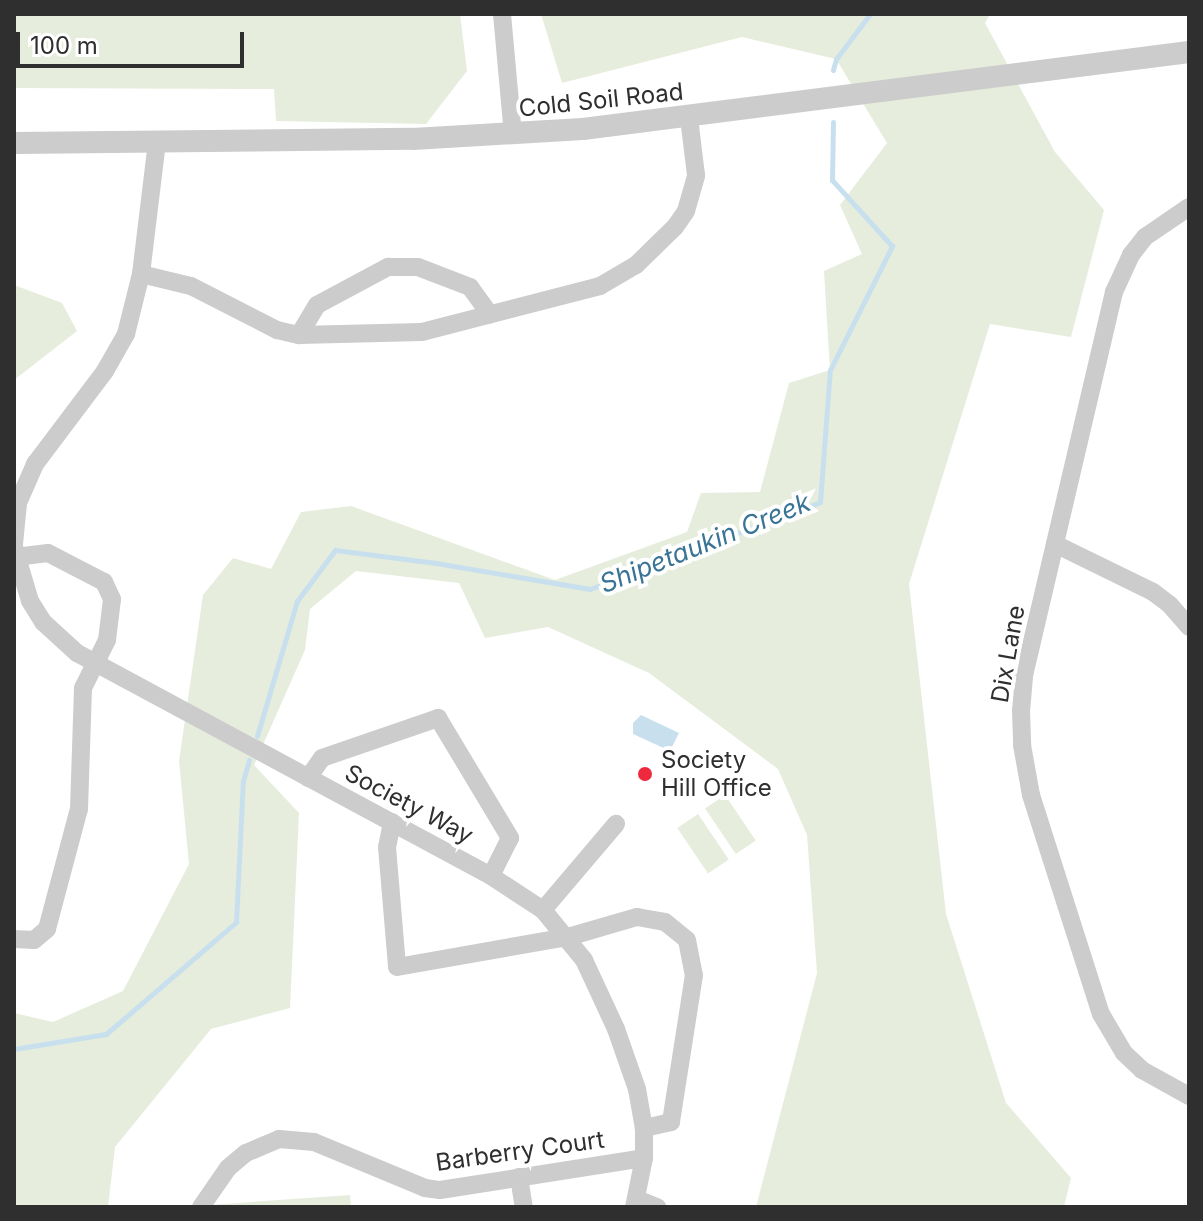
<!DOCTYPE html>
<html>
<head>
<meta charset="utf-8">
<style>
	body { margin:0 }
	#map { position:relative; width:1203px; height:1221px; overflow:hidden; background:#fff; font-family:Inter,sans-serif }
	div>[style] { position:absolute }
	.green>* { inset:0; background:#e6eddd; transform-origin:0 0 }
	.water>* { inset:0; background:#c8e0ee }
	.stream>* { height:5px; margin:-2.5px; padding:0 2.5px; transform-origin:2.5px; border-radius:2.5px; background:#c8e0ee }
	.minor>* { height:18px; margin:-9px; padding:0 9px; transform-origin:9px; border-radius:9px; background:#ccc }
	.tertiary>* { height:22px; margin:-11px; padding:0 11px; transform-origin:11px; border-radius:11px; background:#ccc }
	.dots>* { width:22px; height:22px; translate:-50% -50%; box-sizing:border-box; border:4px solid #fff; border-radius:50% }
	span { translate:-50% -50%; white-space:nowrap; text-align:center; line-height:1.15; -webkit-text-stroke:8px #fff; paint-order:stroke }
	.street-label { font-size:24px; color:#2f2f2f }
	.poi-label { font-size:24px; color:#2f2f2f }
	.left { translate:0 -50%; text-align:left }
	.water-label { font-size:26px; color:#397496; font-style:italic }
	.frame { position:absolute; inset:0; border:16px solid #2f2f2f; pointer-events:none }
	.scale { position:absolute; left:16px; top:32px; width:228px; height:36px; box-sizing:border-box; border:4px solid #2f2f2f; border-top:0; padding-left:10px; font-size:24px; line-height:28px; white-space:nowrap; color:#2f2f2f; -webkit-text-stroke:6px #fff; paint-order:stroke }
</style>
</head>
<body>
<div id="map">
	<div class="green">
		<div style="clip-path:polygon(14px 14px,460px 14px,467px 71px,426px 124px,276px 121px,274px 89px,14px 88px)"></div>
		<div style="clip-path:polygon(541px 14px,990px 14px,985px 23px,1055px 152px,1104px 210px,1071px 337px,990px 324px,909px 584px,946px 914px,1006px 1103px,1071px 1178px,1064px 1207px,756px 1207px,817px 973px,807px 835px,778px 769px,649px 673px,548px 627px,485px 638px,459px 583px,356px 571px,310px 609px,305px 650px,254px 765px,299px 813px,290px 1008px,211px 1029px,115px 1147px,108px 1207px,14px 1207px,14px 1013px,53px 1022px,123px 991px,189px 864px,179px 761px,203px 595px,233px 558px,271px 569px,301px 512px,351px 506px,555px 580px,687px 532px,701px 493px,760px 492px,789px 383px,830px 370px,824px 271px,862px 254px,840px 205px,887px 143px,836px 59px,742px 37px,562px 83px)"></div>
		<div style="clip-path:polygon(14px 285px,62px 303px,77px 331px,14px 380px)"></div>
		<div style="left:725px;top:795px;width:55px;height:24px;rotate:56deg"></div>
		<div style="left:698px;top:814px;width:55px;height:25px;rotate:56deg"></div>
		<div style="clip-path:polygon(350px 1195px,351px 1207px,182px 1207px)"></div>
	</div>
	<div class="water">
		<div style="clip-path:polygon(641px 715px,679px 733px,670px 751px,633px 734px,633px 723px)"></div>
	</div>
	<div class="stream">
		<div style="left:833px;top:70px;width:11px;rotate:-75deg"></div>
		<div style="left:836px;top:59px;width:56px;rotate:-52.9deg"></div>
		<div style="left:257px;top:736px;width:141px;rotate:-73.5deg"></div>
		<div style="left:297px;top:601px;width:64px;rotate:-53.3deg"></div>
		<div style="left:335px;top:550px;width:102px;rotate:7.3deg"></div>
		<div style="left:436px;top:563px;width:156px;rotate:9.6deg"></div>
		<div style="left:590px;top:589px;width:246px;rotate:-20.7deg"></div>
		<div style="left:820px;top:502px;width:132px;rotate:-85.7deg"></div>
		<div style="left:830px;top:370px;width:139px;rotate:-63.4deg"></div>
		<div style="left:892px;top:246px;width:89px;rotate:-132.3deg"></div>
		<div style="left:832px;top:180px;width:58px;rotate:-89deg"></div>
		<div style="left:14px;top:1049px;width:93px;rotate:-9.3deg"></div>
		<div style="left:106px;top:1034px;width:172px;rotate:-40.7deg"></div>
		<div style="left:236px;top:922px;width:141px;rotate:-87.2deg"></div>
		<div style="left:243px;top:781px;width:22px;rotate:-74deg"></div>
	</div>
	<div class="minor">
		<div style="left:502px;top:14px;width:121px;rotate:84.8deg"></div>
		<div style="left:1189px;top:207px;width:53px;rotate:145.7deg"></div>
		<div style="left:1145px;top:237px;width:23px;rotate:128deg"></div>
		<div style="left:1131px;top:255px;width:41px;rotate:114.7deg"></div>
		<div style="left:1114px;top:292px;width:395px;rotate:103.2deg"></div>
		<div style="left:1024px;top:677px;width:34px;rotate:95deg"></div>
		<div style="left:1021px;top:711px;width:34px;rotate:88deg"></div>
		<div style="left:1022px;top:745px;width:51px;rotate:79.8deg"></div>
		<div style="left:1031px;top:795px;width:230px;rotate:72.3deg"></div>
		<div style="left:1101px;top:1014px;width:45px;rotate:59.5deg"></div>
		<div style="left:1124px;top:1053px;width:25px;rotate:43deg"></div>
		<div style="left:1142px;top:1070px;width:54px;rotate:29deg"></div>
		<div style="left:141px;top:274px;width:51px;rotate:13.5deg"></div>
		<div style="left:191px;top:286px;width:97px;rotate:27.1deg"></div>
		<div style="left:277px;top:330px;width:23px;rotate:13deg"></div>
		<div style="left:299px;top:335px;width:123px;rotate:-1.4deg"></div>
		<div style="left:422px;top:332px;width:184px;rotate:-14.5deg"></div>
		<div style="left:600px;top:286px;width:42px;rotate:-30.3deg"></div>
		<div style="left:636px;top:265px;width:54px;rotate:-44.3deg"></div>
		<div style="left:675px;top:227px;width:19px;rotate:-55deg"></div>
		<div style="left:686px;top:211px;width:37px;rotate:-74deg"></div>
		<div style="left:696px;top:175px;width:57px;rotate:-97deg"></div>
		<div style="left:299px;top:335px;width:35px;rotate:-59deg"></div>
		<div style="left:317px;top:305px;width:81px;rotate:-28.2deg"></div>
		<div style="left:388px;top:267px;width:30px"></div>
		<div style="left:418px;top:267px;width:56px;rotate:21deg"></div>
		<div style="left:470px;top:287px;width:34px;rotate:54deg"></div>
		<div style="left:14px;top:544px;width:41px;rotate:-84.4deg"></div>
		<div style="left:18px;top:503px;width:43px;rotate:-66.4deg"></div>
		<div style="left:35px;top:464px;width:116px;rotate:-53deg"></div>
		<div style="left:105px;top:371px;width:43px;rotate:-60.4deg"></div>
		<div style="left:126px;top:334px;width:62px;rotate:-76deg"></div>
		<div style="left:141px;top:274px;width:134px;rotate:-83.1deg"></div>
		<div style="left:1055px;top:544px;width:109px;rotate:26.1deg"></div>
		<div style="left:1153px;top:592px;width:21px;rotate:37deg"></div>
		<div style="left:1170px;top:605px;width:29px;rotate:49deg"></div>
		<div style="left:14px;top:547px;width:56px;rotate:73.5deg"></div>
		<div style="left:30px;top:601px;width:25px;rotate:58deg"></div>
		<div style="left:43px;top:622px;width:46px;rotate:42.4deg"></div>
		<div style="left:77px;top:653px;width:470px;rotate:28.3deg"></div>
		<div style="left:491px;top:876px;width:62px;rotate:33.2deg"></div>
		<div style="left:543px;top:910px;width:65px;rotate:50.6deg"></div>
		<div style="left:584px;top:960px;width:76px;rotate:65.1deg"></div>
		<div style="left:616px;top:1029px;width:64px;rotate:70.7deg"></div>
		<div style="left:637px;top:1089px;width:40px;rotate:80deg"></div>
		<div style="left:644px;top:1128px;width:30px;rotate:90deg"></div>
		<div style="left:644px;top:1158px;width:50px;rotate:101.5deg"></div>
		<div style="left:308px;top:778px;width:24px;rotate:-55deg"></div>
		<div style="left:322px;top:758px;width:123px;rotate:-19deg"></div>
		<div style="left:438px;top:718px;width:140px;rotate:59deg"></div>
		<div style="left:510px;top:838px;width:42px;rotate:116.6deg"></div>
		<div style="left:392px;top:822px;width:25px;rotate:101deg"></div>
		<div style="left:387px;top:847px;width:120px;rotate:85.2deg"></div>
		<div style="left:397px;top:967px;width:174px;rotate:-10deg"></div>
		<div style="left:568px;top:937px;width:72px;rotate:-16.2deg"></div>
		<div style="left:637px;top:917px;width:28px;rotate:10deg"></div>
		<div style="left:665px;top:922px;width:28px;rotate:39deg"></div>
		<div style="left:687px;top:940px;width:36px;rotate:79deg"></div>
		<div style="left:694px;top:975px;width:149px;rotate:98.9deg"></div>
		<div style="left:671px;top:1122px;width:28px;rotate:167deg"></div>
		<div style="left:543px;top:910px;width:113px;rotate:-49.7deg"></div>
		<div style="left:14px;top:939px;width:20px;rotate:3deg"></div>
		<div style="left:34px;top:940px;width:17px;rotate:-40deg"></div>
		<div style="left:47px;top:929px;width:124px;rotate:-75.1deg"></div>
		<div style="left:79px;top:809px;width:121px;rotate:-88.1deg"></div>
		<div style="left:83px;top:688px;width:54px;rotate:-63.4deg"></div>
		<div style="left:107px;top:640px;width:41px;rotate:-83deg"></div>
		<div style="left:112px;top:599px;width:19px;rotate:-115deg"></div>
		<div style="left:104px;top:582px;width:63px;rotate:-152.6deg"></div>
		<div style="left:48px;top:553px;width:33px;rotate:173deg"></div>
		<div style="left:519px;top:1177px;width:30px;rotate:81deg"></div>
		<div style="left:637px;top:1199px;width:22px;rotate:22deg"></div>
		<div style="left:201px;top:1207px;width:47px;rotate:-55.3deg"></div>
		<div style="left:228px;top:1168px;width:23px;rotate:-40deg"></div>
		<div style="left:246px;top:1153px;width:36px;rotate:-23deg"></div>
		<div style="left:279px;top:1139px;width:35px;rotate:5deg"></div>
		<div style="left:314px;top:1142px;width:120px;rotate:22.5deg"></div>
		<div style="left:425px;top:1188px;width:15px;rotate:8deg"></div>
		<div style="left:440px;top:1190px;width:206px;rotate:-8.9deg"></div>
	</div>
	<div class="tertiary">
		<div style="left:14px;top:143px;width:399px;rotate:-0.6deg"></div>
		<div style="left:413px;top:139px;width:170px;rotate:-3.4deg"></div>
		<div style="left:583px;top:129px;width:611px;rotate:-7.24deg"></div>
	</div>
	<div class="dots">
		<div style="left:645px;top:774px;background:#ee293d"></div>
	</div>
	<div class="street-label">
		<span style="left:601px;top:100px;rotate:-6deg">Cold Soil Road</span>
		<span style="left:1008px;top:654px;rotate:-80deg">Dix Lane</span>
		<span style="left:409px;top:804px;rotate:28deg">Society Way</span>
		<span style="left:520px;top:1151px;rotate:-8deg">Barberry Court</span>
	</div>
	<div class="poi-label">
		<span class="left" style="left:661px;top:774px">Society<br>Hill Office</span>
	</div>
	<div class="water-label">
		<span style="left:705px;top:543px;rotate:-22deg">Shipetaukin Creek</span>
	</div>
	<div class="frame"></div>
	<div class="scale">100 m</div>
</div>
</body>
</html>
